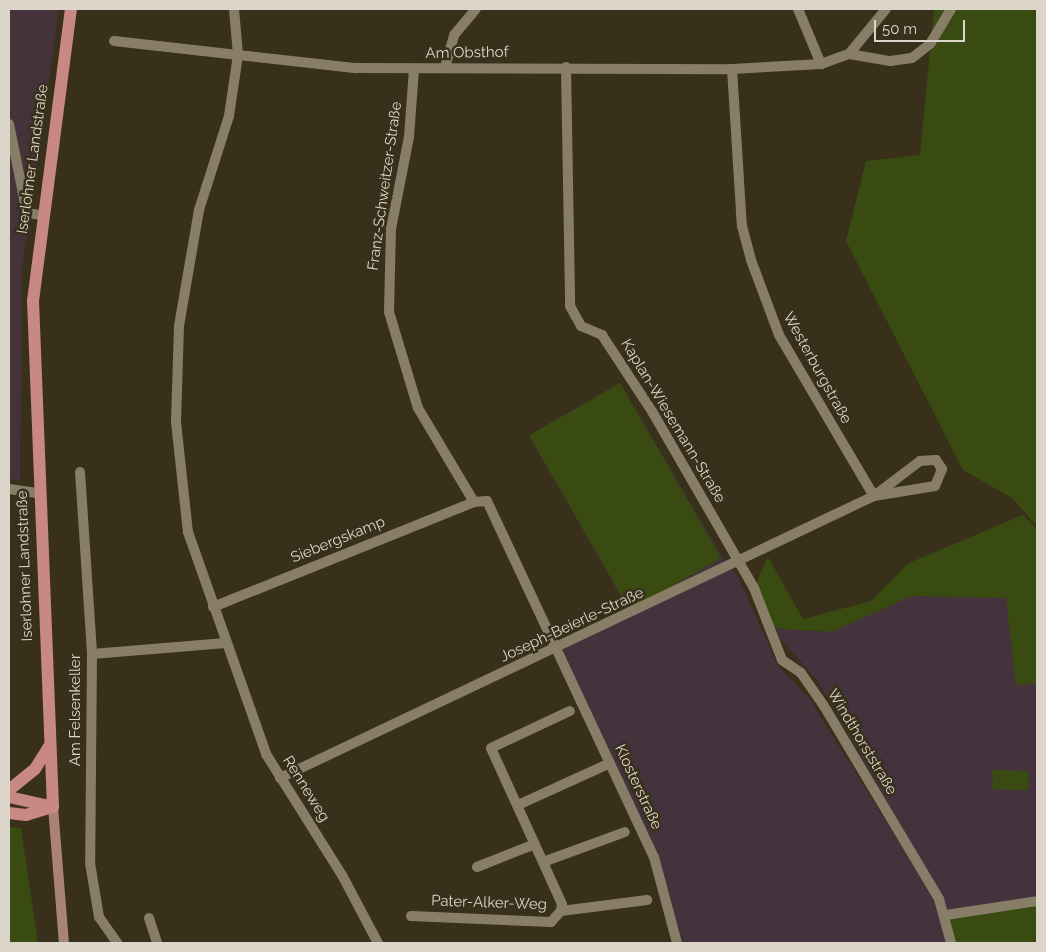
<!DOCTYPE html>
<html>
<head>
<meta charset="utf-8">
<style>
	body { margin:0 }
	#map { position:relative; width:1046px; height:952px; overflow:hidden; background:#39301c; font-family:Raleway,sans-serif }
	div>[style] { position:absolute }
	.industrial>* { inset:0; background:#45323a }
	.education>* { inset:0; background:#44333d }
	.green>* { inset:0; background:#394b11; transform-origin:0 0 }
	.street>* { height:10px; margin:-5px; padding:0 5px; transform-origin:5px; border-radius:5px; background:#887e68 }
	.secondary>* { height:10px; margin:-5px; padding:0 5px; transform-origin:5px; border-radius:5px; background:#a88376 }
	.primary>* { height:12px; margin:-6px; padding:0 6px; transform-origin:6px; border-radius:6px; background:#c88883 }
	span { translate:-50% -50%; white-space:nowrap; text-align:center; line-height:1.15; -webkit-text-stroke:5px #39301c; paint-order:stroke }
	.street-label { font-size:15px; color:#dcd6ca }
	.frame { position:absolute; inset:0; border:10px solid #dcd6ca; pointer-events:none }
	.scale { position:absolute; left:874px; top:20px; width:91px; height:22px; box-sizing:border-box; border:2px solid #dcd6ca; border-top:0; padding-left:6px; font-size:15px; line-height:18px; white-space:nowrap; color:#dcd6ca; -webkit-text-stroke:4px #39301c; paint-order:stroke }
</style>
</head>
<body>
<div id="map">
	<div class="industrial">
		<div style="clip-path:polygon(9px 9px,59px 9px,22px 270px,20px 481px,9px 479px)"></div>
	</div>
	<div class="education">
		<div style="clip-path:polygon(620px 383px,722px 557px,738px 577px,778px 666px,809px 698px,939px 907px,951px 943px,683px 943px,659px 857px,556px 648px,628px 609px,529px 435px)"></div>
		<div style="clip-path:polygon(912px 596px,1007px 598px,1016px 684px,1037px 684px,1037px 943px,958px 943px,914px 848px,817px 680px,771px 628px,831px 632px)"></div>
	</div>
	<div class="green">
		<div style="clip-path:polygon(934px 9px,1037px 9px,1037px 526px,1012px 498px,963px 470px,846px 241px,866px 161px,920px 155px)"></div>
		<div style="left:620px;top:383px;width:202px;height:105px;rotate:60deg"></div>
		<div style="clip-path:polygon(1023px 515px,1037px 529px,1037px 684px,1016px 685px,1006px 598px,912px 596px,831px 632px,771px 628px,754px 588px,768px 557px,803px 619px,871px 601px,909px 563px)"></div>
		<div style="left:993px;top:770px;width:36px;height:19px;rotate:2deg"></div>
		<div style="clip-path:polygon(9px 827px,21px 828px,38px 943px,9px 943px)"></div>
		<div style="clip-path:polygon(1037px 901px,1037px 943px,951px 943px,946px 915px)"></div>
	</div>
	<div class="street">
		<div style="left:234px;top:9px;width:46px;rotate:85deg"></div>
		<div style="left:238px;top:55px;width:62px;rotate:98.4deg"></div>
		<div style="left:229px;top:116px;width:99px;rotate:107.7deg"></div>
		<div style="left:199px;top:210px;width:118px;rotate:99.8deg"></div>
		<div style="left:179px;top:326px;width:96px;rotate:91.8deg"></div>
		<div style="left:176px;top:422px;width:111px;rotate:83.8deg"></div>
		<div style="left:188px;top:532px;width:235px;rotate:70.6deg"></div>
		<div style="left:266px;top:754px;width:143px;rotate:57.9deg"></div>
		<div style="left:342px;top:875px;width:77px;rotate:62.1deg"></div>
		<div style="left:798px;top:9px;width:60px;rotate:67.3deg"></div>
		<div style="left:821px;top:64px;width:30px;rotate:-20deg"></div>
		<div style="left:849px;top:54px;width:58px;rotate:-50.6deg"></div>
		<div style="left:114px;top:41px;width:244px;rotate:6.4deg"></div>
		<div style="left:356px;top:68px;width:376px;rotate:0.2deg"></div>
		<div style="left:732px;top:69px;width:89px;rotate:-3.2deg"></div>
		<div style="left:849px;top:54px;width:42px;rotate:9.7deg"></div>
		<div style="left:890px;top:61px;width:22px;rotate:-8deg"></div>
		<div style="left:912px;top:58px;width:23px;rotate:-38deg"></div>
		<div style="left:930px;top:44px;width:41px;rotate:-59deg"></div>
		<div style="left:445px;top:67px;width:33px;rotate:-74deg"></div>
		<div style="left:454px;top:35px;width:34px;rotate:-50deg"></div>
		<div style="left:566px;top:67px;width:239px;rotate:89deg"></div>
		<div style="left:570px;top:306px;width:23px;rotate:61deg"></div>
		<div style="left:581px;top:326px;width:23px;rotate:23deg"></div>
		<div style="left:602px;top:335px;width:93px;rotate:56.8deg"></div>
		<div style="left:653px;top:413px;width:202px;rotate:60deg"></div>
		<div style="left:754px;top:588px;width:77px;rotate:68.7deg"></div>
		<div style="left:782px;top:660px;width:23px;rotate:34deg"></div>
		<div style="left:801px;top:673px;width:40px;rotate:55.1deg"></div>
		<div style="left:824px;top:706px;width:225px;rotate:59.2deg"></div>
		<div style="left:939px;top:899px;width:46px;rotate:74.7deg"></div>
		<div style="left:414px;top:69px;width:68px;rotate:94.2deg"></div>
		<div style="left:409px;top:137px;width:94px;rotate:101.1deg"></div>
		<div style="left:391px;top:229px;width:83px;rotate:91.4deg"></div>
		<div style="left:389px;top:312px;width:100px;rotate:73.2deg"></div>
		<div style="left:418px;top:408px;width:109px;rotate:59.2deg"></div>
		<div style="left:474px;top:502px;width:13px;rotate:-4deg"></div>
		<div style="left:487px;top:501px;width:393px;rotate:64.9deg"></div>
		<div style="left:654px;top:857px;width:89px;rotate:75deg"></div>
		<div style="left:732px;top:69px;width:157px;rotate:86.4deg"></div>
		<div style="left:742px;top:226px;width:35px;rotate:75deg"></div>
		<div style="left:751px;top:260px;width:80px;rotate:69.5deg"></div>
		<div style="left:779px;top:335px;width:187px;rotate:59.5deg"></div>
		<div style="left:9px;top:124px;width:91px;rotate:78.6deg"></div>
		<div style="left:27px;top:213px;width:15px;rotate:8deg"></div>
		<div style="left:80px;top:472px;width:182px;rotate:86.2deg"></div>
		<div style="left:92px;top:654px;width:209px;rotate:90.5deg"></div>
		<div style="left:90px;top:863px;width:55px;rotate:80.5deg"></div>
		<div style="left:99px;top:917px;width:32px;rotate:55deg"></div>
		<div style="left:9px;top:489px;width:30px;rotate:8deg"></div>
		<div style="left:213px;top:607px;width:281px;rotate:-21.9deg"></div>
		<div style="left:92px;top:654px;width:134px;rotate:-4.7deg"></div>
		<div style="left:280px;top:778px;width:658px;rotate:-25.4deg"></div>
		<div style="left:874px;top:496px;width:58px;rotate:-37.3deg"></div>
		<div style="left:920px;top:461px;width:16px;rotate:-4deg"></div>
		<div style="left:936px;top:460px;width:11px;rotate:56deg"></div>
		<div style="left:942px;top:469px;width:18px;rotate:112deg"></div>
		<div style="left:935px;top:486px;width:62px;rotate:170.7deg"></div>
		<div style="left:518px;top:805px;width:101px;rotate:-24.5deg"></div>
		<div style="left:543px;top:862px;width:87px;rotate:-20.1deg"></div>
		<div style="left:477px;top:867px;width:62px;rotate:-21.6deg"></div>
		<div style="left:561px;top:911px;width:7px;rotate:-82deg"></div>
		<div style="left:562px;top:904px;width:171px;rotate:-114.5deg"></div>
		<div style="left:491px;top:748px;width:87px;rotate:-25.1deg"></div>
		<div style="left:946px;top:915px;width:92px;rotate:-8.7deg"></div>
		<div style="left:411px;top:916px;width:140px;rotate:2.5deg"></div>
		<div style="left:551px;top:922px;width:15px;rotate:-48deg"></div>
		<div style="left:561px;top:911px;width:87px;rotate:-7.3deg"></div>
		<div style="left:149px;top:918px;width:26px;rotate:72deg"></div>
	</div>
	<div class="secondary">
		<div style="left:53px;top:807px;width:136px;rotate:85.4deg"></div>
	</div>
	<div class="primary">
		<div style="left:9px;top:790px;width:33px;rotate:-39deg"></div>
		<div style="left:35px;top:769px;width:26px;rotate:-58deg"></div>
		<div style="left:9px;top:797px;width:45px;rotate:12.8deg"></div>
		<div style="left:53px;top:807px;width:506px;rotate:-92.26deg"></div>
		<div style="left:33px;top:301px;width:294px;rotate:-82.6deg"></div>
		<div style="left:9px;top:813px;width:17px;rotate:7deg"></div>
		<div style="left:26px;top:815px;width:28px;rotate:-17deg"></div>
	</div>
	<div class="street-label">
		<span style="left:467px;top:53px;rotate:-1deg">Am Obsthof</span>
		<span style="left:33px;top:159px;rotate:-82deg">Iserlohner Landstraße</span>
		<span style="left:385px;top:186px;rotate:-82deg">Franz-Schweitzer-Straße</span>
		<span style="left:817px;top:368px;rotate:61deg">Westerburgstraße</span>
		<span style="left:673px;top:421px;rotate:59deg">Kaplan-Wiesemann-Straße</span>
		<span style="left:338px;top:540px;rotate:-22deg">Siebergskamp</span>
		<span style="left:25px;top:566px;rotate:-92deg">Iserlohner Landstraße</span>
		<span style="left:572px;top:625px;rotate:-25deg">Joseph-Beierle-Straße</span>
		<span style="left:76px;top:710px;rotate:-90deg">Am Felsenkeller</span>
		<span style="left:862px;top:742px;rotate:59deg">Windthorststraße</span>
		<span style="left:638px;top:787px;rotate:65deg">Klosterstraße</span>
		<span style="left:306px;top:789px;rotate:58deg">Renneweg</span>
		<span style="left:489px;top:903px;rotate:2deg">Pater-Alker-Weg</span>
	</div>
	<div class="frame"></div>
	<div class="scale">50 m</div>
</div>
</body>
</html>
